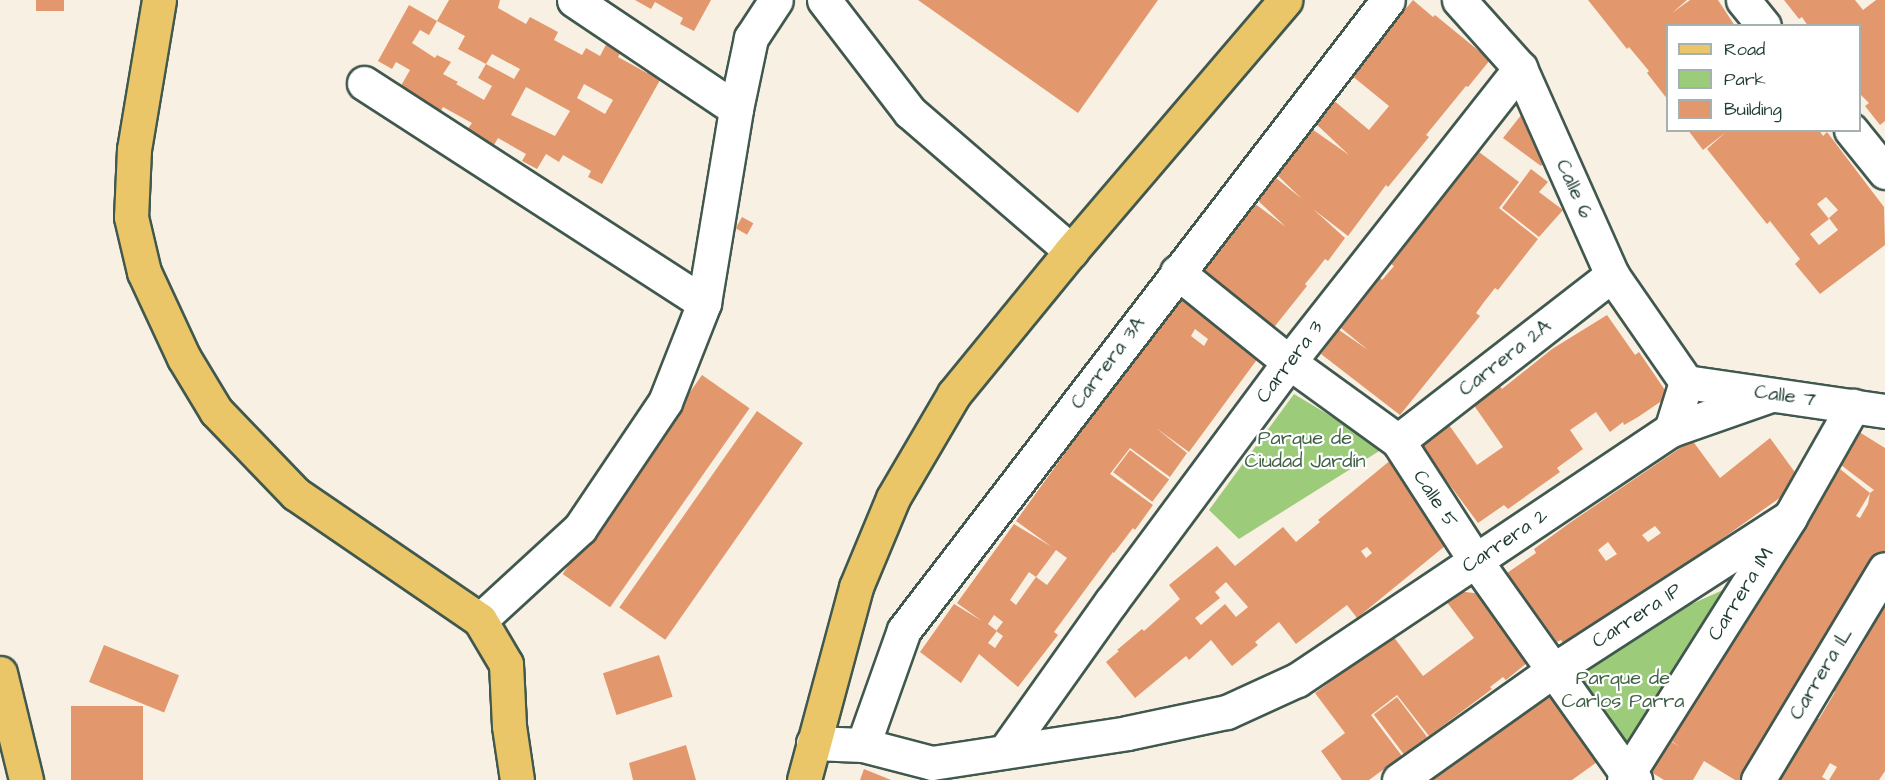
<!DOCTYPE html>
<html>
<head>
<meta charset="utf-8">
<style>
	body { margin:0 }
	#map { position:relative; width:1885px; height:780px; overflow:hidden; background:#f8f0e3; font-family:"Architects Daughter",sans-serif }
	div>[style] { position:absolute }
	.green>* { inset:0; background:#9ccc7a }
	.building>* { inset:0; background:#e3976d; transform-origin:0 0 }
	.roads { filter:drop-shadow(2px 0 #40584e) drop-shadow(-2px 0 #40584e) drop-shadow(0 2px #40584e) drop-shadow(0 -2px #40584e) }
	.minor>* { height:33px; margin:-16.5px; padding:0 16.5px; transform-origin:16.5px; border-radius:16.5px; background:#fff }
	.major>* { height:33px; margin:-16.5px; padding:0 16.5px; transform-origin:16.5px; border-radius:16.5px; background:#eac669 }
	span { translate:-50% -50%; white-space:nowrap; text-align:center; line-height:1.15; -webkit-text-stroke:4.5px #fff; paint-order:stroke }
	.street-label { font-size:20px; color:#1f3d34 }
	.park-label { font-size:20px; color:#3e6146 }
	.legend { position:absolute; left:1666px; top:24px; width:195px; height:108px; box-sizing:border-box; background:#fff; border:2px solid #a5b1ae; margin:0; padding:8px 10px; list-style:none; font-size:18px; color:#1f3d34 }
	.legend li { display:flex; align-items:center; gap:12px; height:30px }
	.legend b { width:30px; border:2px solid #a5b1ae }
</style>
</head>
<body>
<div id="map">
	<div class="green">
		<div style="clip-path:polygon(1294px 394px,1384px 448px,1239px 539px,1209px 510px)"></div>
		<div style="clip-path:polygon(1723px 590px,1628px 756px,1571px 682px,1658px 619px)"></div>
	</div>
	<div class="building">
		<div style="left:36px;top:0;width:28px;height:11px"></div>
		<div style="clip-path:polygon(evenodd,449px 0,500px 0,498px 8px,526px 24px,530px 17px,558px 32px,554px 40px,582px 55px,586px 48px,600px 56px,608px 41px,622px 50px,618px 57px,647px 73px,650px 66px,664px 73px,602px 184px,588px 177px,591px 171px,563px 155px,559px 162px,546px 154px,537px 169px,522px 161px,526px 154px,498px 138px,494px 145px,467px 130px,472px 123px,443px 107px,439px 114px,398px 91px,410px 70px,396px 62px,392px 69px,378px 61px,409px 5px,437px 21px,449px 0,437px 21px,465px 36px,458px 49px,486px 64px,492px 54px,520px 69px,514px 79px,486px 64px,478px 78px,492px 86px,484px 100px,456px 84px,458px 82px,443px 74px,451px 62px,437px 55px,435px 58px,412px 43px,420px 30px,429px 35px,437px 21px,449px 0,584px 84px,613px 100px,605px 114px,577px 98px,584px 84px,449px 0,526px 87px,570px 111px,555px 136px,511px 115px,526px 87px)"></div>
		<div style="clip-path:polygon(635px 0,711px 0,694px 31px,680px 24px,683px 18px,655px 2px,651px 9px)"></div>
		<div style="clip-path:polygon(918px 0,1158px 0,1078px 113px)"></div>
		<div style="clip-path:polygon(1413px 0,1433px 17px,1435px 15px,1490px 60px,1468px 87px,1466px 86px,1426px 135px,1429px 137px,1388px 187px,1386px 185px,1348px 236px,1313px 209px,1345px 238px,1328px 261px,1325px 259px,1315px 272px,1305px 284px,1307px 286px,1267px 336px,1193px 275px,1250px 200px,1286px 227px,1253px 196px,1270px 173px,1302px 199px,1273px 171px,1309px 127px,1349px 155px,1314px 122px,1332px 99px,1369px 130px,1389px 106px,1351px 75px)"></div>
		<div style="clip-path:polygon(1588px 0,1687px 0,1672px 13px,1690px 0,1718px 0,1735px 26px,1668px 26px,1668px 100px,1647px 73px,1649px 71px,1629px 47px,1627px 49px)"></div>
		<div style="clip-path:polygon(1784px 0,1855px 0,1863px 10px,1876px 0,1885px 0,1885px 121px,1880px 125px,1865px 106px,1869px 103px,1860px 94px,1860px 26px,1808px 26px,1802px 17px,1799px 19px)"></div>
		<div style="clip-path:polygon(1522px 114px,1545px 161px,1541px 166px,1503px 138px)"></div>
		<div style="clip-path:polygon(evenodd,1688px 130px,1819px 130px,1823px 136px,1827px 132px,1884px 207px,1885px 245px,1820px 294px,1795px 264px,1800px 259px,1770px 221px,1767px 224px,1707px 149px,1726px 132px,1703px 150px,1688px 130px,1826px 197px,1838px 210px,1829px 218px,1838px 230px,1819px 245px,1810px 234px,1829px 219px,1817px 204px,1826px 197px)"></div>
		<div style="clip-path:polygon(1479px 152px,1519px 182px,1499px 208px,1538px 239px,1498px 290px,1495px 288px,1484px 302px,1476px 313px,1480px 316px,1400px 415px,1321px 354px,1339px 330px,1368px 350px,1341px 328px,1380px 278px,1382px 280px,1394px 266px,1391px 264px)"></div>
		<div style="clip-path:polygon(1531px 169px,1548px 182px,1539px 192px,1563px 210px,1539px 237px,1502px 208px)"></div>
		<div style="left:742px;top:217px;width:13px;height:13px;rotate:29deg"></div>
		<div style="clip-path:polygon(evenodd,1182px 291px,1264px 350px,1189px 452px,1156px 428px,1187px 453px,1170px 477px,1130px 448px,1110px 474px,1153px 505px,1135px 530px,1133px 528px,1114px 553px,1113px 552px,1054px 632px,1058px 635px,1018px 687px,979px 654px,961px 683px,920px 652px,954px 604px,982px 621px,957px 603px,1014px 524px,1052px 547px,1016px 521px,1182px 291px,1195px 329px,1208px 339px,1204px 346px,1191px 336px,1195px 329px,1182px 291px,1056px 550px,1067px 558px,1047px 585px,1036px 577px,1056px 550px,1182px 291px,1029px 572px,1036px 577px,1016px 605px,1010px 600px,1029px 572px,1182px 291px,994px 615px,1003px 622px,996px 631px,1003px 636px,995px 648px,988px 643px,997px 631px,988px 624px,994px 615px)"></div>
		<div style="clip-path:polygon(1607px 315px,1635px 355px,1639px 352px,1669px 396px,1638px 417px,1624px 425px,1623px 422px,1610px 432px,1596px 412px,1570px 430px,1583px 449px,1557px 468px,1560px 472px,1508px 509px,1504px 505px,1478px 523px,1418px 442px,1447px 422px,1477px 465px,1503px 447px,1473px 404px,1499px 385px,1502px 389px,1552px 349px)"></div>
		<div style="left:702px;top:375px;width:58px;height:243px;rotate:35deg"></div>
		<div style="left:757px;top:411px;width:56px;height:240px;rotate:35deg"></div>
		<div style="clip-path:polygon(evenodd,1856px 430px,1885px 448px,1885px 556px,1744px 780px,1735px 780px,1704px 761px,1693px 780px,1664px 780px,1651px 772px,1653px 768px,1651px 765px,1667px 739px,1680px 747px,1666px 737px,1683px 711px,1688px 713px,1704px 686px,1701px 684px,1751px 602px,1755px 604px,1835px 465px,1870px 493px,1874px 490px,1837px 462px,1856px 430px,1870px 493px,1868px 504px,1860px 518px,1856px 516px,1870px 493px)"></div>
		<div style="clip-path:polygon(evenodd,1770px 438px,1802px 482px,1567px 649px,1561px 640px,1557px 642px,1507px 573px,1536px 553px,1534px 549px,1571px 522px,1692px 440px,1720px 478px,1770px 438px,1655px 526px,1661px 533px,1648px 542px,1642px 535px,1655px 526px,1770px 438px,1608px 542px,1617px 554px,1606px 561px,1598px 550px,1608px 542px)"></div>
		<div style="left:1130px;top:450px;width:49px;height:28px;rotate:37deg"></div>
		<div style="clip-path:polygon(evenodd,1392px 459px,1456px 537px,1357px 618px,1347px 605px,1296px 644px,1279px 622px,1255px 642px,1258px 645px,1232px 666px,1211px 640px,1189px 660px,1186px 656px,1135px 698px,1106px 662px,1119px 651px,1117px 650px,1142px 629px,1144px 631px,1180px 599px,1169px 585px,1217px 546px,1235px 566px,1283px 527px,1296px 542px,1320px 522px,1318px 520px,1392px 459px,1367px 547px,1372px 553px,1366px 558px,1361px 551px,1367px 547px,1392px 459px,1226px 582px,1248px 607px,1236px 617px,1225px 604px,1201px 625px,1195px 618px,1220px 598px,1215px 592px,1226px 582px)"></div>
		<div style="clip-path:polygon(1458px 591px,1481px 594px,1533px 658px,1506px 680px,1503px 677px,1490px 687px,1492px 689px,1429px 736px,1397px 695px,1371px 715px,1402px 756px,1369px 780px,1342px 780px,1321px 751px,1345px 733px,1315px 693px,1393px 636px,1423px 676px,1474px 638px,1443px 597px)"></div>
		<div style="clip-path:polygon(1885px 594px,1885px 771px,1879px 780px,1829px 780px,1837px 767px,1830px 763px,1822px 777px,1827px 780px,1779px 780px,1816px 718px,1819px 719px,1835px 692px,1832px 690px,1848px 662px,1851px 664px,1859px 651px,1867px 637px,1862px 634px)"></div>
		<div style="left:104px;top:645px;width:81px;height:40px;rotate:22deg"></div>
		<div style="left:659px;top:655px;width:44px;height:59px;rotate:72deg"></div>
		<div style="clip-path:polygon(1556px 683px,1605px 756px,1597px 762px,1572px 780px,1423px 780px)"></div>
		<div style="left:1397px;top:697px;width:50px;height:29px;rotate:53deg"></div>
		<div style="left:71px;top:706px;width:72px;height:74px"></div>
		<div style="clip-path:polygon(686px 745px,696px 780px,633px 780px,629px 763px)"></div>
		<div style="clip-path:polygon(864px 769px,891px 780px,860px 780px)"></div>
	</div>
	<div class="roads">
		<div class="minor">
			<div style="left:574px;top:0;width:195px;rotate:33.9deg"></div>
			<div style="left:824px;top:0;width:141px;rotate:52.5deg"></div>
			<div style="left:910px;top:112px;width:213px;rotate:40.8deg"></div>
			<div style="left:1459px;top:0;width:91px;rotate:48.1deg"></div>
			<div style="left:1520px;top:68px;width:227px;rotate:66deg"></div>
			<div style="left:1612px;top:275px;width:130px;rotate:55.3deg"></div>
			<div style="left:1743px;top:0;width:33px;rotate:51deg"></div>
			<div style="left:364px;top:83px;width:405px;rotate:32.9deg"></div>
			<div style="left:1851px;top:130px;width:54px;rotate:51deg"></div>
			<div style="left:1177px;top:272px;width:144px;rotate:38.8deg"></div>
			<div style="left:1289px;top:362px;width:135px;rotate:35.9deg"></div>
			<div style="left:1398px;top:441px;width:142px;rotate:57.1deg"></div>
			<div style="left:1475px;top:560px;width:264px;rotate:54.6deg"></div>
			<div style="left:1628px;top:775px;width:9px;rotate:36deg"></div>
			<div style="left:1686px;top:382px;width:201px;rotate:8.3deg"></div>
			<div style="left:1671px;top:430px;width:103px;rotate:-19.3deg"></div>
			<div style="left:1398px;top:441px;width:271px;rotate:-37.8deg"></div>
			<div style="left:480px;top:620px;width:136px;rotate:-42.6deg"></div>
			<div style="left:580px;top:528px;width:152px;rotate:-56deg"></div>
			<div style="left:665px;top:402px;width:106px;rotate:-68.5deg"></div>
			<div style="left:704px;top:303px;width:197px;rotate:-80.6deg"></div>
			<div style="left:736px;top:109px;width:73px;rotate:-78.1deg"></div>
			<div style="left:751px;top:38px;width:45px;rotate:-56.7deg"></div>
			<div style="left:813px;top:743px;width:50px;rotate:2.3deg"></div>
			<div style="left:863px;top:745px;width:71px;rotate:14.6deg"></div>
			<div style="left:932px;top:763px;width:197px;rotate:-8.7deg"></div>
			<div style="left:1127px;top:733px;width:102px;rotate:-11.9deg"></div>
			<div style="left:1227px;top:712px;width:77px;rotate:-24.6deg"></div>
			<div style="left:1297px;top:680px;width:450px;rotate:-33.8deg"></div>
			<div style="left:1671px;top:430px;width:50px;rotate:-72.6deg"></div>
			<div style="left:863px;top:745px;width:122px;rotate:-70.4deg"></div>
			<div style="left:904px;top:630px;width:794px;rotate:-52.47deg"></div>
			<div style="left:1005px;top:751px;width:183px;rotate:-54.6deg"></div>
			<div style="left:1111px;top:602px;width:299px;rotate:-53.4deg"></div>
			<div style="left:1289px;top:362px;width:374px;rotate:-51.8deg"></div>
			<div style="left:1399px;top:780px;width:191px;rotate:-35.4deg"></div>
			<div style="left:1555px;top:669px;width:280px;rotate:-32.9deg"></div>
			<div style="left:1624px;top:780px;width:311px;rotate:-57.7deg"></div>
			<div style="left:1790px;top:517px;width:128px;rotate:-60.4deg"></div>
			<div style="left:1758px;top:780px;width:246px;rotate:-59deg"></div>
		</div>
		<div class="major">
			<div style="left:159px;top:0;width:151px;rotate:99.5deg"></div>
			<div style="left:134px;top:149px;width:68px;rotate:92.5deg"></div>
			<div style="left:131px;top:217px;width:57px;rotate:76.7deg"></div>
			<div style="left:144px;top:272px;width:95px;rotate:65.1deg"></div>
			<div style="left:184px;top:358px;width:62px;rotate:58.9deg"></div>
			<div style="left:216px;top:411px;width:115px;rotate:46.1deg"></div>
			<div style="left:296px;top:494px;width:223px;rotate:34.4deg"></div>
			<div style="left:480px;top:620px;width:51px;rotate:59.4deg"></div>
			<div style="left:506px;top:664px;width:62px;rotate:87.2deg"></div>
			<div style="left:509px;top:726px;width:55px;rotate:81.6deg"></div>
			<div style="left:0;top:673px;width:110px;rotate:76.3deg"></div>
			<div style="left:804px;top:780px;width:200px;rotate:-74.9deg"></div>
			<div style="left:856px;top:587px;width:96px;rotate:-67.4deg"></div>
			<div style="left:893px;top:498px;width:121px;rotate:-59.6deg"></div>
			<div style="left:954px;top:394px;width:185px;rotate:-50.7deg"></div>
			<div style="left:1071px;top:251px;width:330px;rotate:-49.5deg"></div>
		</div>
	</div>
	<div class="street-label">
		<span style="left:1574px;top:189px;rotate:66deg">Calle 6</span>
		<span style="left:1505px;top:358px;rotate:-38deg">Carrera 2A</span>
		<span style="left:1290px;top:362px;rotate:-53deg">Carrera 3</span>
		<span style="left:1108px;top:363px;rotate:-53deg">Carrera 3A</span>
		<span style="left:1785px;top:396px;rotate:8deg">Calle 7</span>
		<span style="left:1435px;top:499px;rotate:57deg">Calle 5</span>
		<span style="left:1505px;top:541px;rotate:-34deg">Carrera 2</span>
		<span style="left:1741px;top:594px;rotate:-58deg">Carrera 1M</span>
		<span style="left:1637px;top:616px;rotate:-33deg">Carrera 1P</span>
		<span style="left:1821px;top:674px;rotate:-59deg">Carrera 1L</span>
	</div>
	<div class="park-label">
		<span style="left:1305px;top:450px">Parque de<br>Ciudad Jardín</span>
		<span style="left:1623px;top:690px">Parque de<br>Carlos Parra</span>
	</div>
	<ul class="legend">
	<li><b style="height:8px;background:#eac669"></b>Road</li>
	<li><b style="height:16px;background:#9ccc7a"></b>Park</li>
	<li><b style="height:16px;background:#e3976d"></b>Building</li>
	</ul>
</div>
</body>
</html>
